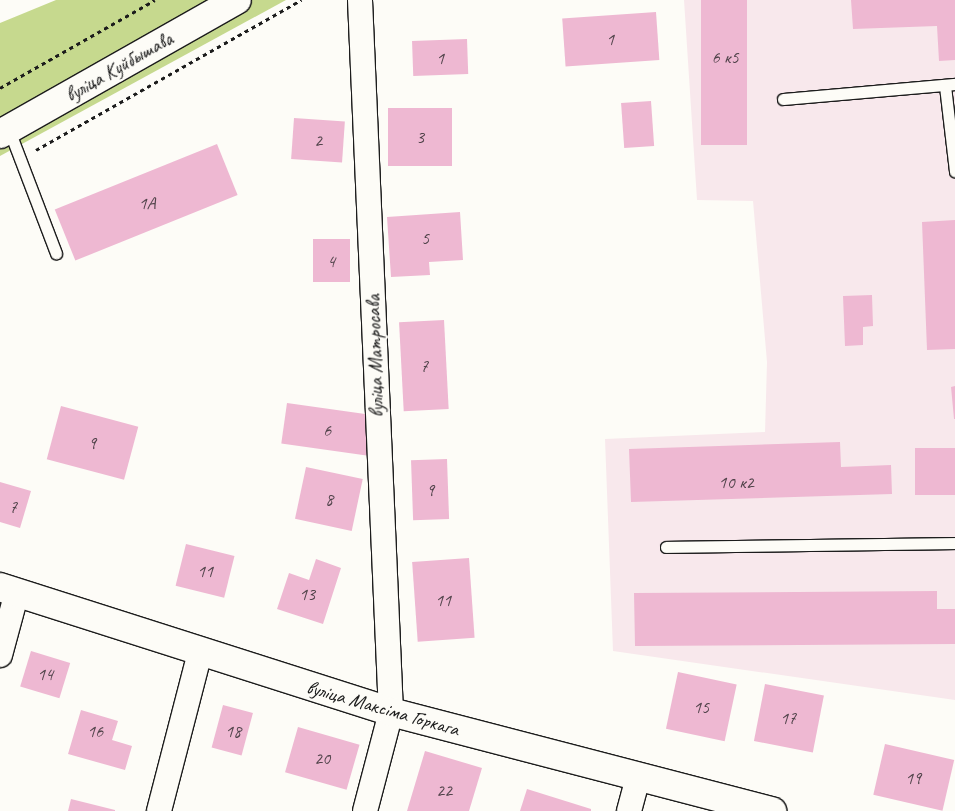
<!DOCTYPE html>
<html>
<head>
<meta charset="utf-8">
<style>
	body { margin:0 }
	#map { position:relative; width:955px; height:811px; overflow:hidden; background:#fdfcf7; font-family:Caveat,sans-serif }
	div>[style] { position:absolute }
	.built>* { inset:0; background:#f8e8ec }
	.green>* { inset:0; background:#c6d98e }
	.building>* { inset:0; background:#eeb8d2; transform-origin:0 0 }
	.path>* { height:3px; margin-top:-1.5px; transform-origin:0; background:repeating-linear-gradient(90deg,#1c1c1c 0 4px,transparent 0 8px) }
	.roads { filter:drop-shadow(1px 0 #1c1c1c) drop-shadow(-1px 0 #1c1c1c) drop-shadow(0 1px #1c1c1c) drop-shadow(0 -1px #1c1c1c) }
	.service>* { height:11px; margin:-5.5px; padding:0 5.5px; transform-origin:5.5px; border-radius:5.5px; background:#fdfcf7 }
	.minor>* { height:24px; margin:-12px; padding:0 12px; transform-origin:12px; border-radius:12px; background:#fdfcf7 }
	.tertiary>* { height:28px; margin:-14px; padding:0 14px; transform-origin:14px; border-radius:14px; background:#fdfcf7 }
	.secondary>* { height:28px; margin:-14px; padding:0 14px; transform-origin:14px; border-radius:14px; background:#fdfcf7 }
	span { translate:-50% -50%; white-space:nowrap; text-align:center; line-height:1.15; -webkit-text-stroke:4px #fdfcf7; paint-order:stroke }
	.number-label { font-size:18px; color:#50434a }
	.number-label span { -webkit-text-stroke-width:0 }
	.street-label { font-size:20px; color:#1c1c1c }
</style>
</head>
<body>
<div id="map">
	<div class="built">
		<div style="clip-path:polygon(684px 0,955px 0,955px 700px,613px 651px,605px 439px,765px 432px,767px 362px,753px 201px,697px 200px)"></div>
	</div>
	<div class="green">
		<div style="clip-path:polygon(56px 0,286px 0,0 156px,0 23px)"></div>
	</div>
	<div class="building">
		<div style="left:701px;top:0;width:46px;height:145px"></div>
		<div style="clip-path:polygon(851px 0,955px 0,955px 60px,939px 61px,937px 26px,853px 29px)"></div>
		<div style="left:656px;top:12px;width:48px;height:94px;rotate:86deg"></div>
		<div style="left:467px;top:39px;width:35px;height:55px;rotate:88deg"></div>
		<div style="left:651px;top:101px;width:45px;height:30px;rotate:86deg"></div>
		<div style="left:388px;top:108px;width:64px;height:58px"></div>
		<div style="left:294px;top:118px;width:51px;height:41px;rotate:4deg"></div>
		<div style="left:217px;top:144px;width:55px;height:175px;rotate:68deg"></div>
		<div style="clip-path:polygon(460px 212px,463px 260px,429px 262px,430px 275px,391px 277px,387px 217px)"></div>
		<div style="clip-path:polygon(955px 220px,955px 349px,927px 350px,922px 222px)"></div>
		<div style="left:313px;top:239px;width:37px;height:43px"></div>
		<div style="clip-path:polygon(872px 295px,873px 326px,863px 327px,863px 345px,845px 346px,843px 296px)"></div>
		<div style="left:444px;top:320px;width:89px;height:45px;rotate:87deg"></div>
		<div style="clip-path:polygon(955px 386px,955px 419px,954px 419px,951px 387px)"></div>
		<div style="left:287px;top:403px;width:86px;height:41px;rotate:8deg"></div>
		<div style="left:61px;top:406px;width:80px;height:55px;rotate:15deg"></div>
		<div style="clip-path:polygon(840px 442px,841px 467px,891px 465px,892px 494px,631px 502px,629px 449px)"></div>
		<div style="left:955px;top:448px;width:47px;height:40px;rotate:90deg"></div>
		<div style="left:447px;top:459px;width:60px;height:36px;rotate:88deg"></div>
		<div style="left:306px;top:467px;width:58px;height:53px;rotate:12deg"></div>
		<div style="clip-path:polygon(0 482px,31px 491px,20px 528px,0 522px)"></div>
		<div style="left:186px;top:544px;width:50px;height:43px;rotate:14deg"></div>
		<div style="left:469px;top:558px;width:80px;height:57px;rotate:86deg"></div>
		<div style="clip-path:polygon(316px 559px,341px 568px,323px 624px,277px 609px,289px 573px,309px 580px)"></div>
		<div style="clip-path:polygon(937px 591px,937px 609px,955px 609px,955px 644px,635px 646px,634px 593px)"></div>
		<div style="left:31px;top:651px;width:41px;height:37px;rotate:17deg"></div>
		<div style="left:678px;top:672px;width:60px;height:58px;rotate:12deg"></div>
		<div style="left:765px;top:684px;width:60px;height:58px;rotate:11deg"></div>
		<div style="left:223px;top:705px;width:31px;height:44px;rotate:15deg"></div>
		<div style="clip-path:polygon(81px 710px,118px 721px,112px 740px,132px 746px,125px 770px,68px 754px)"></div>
		<div style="left:298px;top:727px;width:64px;height:47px;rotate:16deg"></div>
		<div style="left:885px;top:744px;width:71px;height:52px;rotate:13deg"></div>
		<div style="clip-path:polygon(425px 751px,482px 768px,469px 811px,407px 811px)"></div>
		<div style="clip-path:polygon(527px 789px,591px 809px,591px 811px,520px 811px)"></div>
		<div style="clip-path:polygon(71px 799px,115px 810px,115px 811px,68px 811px)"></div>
	</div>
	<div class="path">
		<div style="left:0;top:88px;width:178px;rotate:-29.6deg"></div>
		<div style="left:36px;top:150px;width:305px;rotate:-29.5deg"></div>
	</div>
	<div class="roads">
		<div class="service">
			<div style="left:945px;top:86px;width:86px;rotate:83.3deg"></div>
			<div style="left:783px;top:99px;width:173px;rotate:-5deg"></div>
			<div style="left:9px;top:130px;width:132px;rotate:69.1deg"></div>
			<div style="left:666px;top:547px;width:289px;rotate:-0.8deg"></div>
		</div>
		<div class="minor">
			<div style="left:360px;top:0;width:713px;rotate:87.51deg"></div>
			<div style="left:391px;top:712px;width:102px;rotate:104.7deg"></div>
			<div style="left:0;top:655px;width:65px;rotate:-74.9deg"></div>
			<div style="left:159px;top:811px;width:163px;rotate:-75.5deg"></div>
			<div style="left:629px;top:811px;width:34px;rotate:-75deg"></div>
		</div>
		<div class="tertiary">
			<div style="left:0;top:587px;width:410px;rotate:17.7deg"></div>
			<div style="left:391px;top:712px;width:394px;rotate:14.6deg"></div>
		</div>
		<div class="secondary">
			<div style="left:0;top:134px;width:272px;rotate:-29.5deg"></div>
		</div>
	</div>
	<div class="number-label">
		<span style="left:610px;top:39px">1</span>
		<span style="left:725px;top:57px">6 к5</span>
		<span style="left:440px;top:58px">1</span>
		<span style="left:420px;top:137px">3</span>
		<span style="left:318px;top:140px">2</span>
		<span style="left:147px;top:203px">1А</span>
		<span style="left:425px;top:238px">5</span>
		<span style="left:331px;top:261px">4</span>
		<span style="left:424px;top:366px">7</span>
		<span style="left:327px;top:430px">6</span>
		<span style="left:92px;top:443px">9</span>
		<span style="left:736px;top:482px">10 к2</span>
		<span style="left:430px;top:490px">9</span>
		<span style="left:329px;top:499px">8</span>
		<span style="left:13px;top:507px">7</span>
		<span style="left:205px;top:571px">11</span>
		<span style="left:307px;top:594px">13</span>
		<span style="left:443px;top:600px">11</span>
		<span style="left:45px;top:674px">14</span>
		<span style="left:701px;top:707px">15</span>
		<span style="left:788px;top:718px">17</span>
		<span style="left:95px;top:731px">16</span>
		<span style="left:233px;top:731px">18</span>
		<span style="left:322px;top:758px">20</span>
		<span style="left:913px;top:778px">19</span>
		<span style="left:444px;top:790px">22</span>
	</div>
	<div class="street-label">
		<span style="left:119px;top:67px;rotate:-30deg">вуліца Куйбышава</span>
		<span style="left:375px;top:356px;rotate:-92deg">вуліца Матросава</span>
		<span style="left:383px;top:708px;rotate:16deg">вуліца Максіма Горкага</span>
	</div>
</div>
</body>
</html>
